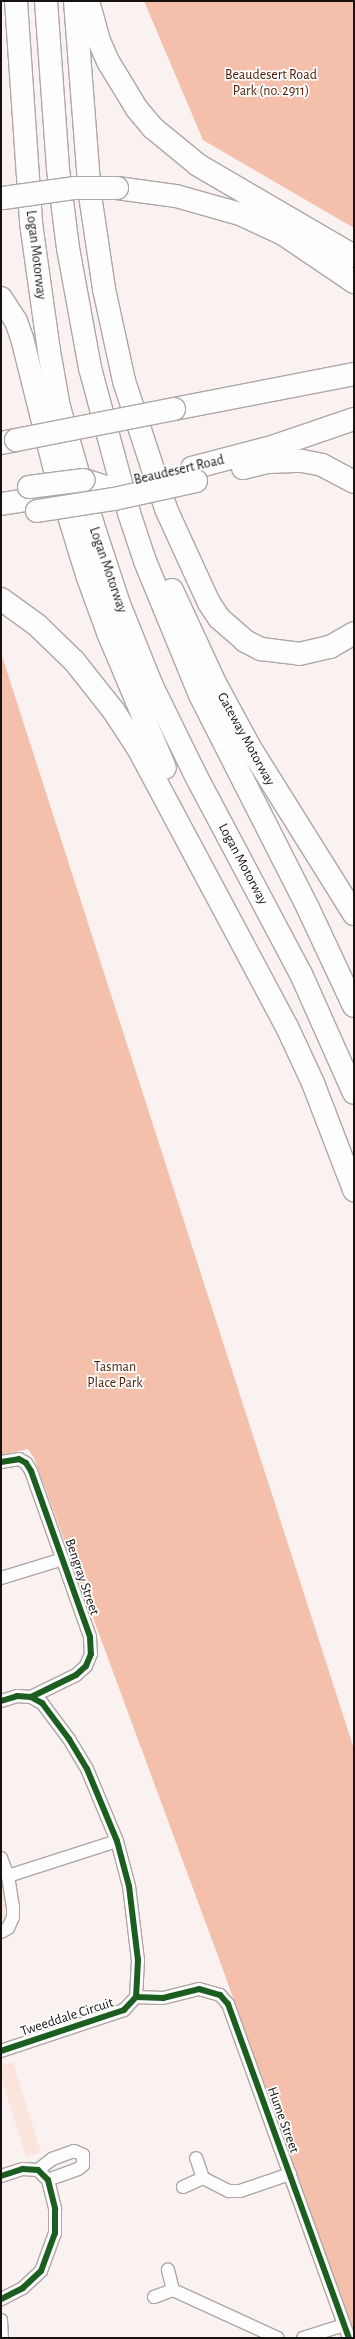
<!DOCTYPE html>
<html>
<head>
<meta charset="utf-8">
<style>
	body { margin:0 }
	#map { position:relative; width:355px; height:2339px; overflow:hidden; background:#f9f2f0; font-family:"Alegreya Sans",sans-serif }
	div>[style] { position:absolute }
	.green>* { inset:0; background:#fbe4db }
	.forest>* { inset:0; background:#f4c0ac }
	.roads { filter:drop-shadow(1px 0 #ada7a5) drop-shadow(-1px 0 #ada7a5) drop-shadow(0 1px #ada7a5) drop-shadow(0 -1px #ada7a5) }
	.street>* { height:12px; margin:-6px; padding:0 6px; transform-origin:6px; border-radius:6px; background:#fefdfd }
	.highway>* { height:22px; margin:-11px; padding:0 11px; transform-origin:11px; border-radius:11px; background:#fefdfd }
	.bridges { filter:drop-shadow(1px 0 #ada7a5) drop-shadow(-1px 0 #ada7a5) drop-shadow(0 1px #ada7a5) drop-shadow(0 -1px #ada7a5) }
	.highway-bridge>* { height:22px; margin:-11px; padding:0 11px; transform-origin:11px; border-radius:11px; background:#fefdfd }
	.cycleway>* { height:6px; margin:-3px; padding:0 3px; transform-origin:3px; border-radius:3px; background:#1b5e20 }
	span { translate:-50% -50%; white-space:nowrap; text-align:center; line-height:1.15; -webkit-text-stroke:3.5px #fff; paint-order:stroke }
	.park-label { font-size:14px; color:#4f1a01 }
	.street-label { font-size:14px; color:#171210 }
	.frame { position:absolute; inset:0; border:2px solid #171210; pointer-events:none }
</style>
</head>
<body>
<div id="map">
	<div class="green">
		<div style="clip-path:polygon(1px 1872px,9px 1904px,8px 1912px,1px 1922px)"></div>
		<div style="clip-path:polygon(13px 2062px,41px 2152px,26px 2157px,1px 2077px,1px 2066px)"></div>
	</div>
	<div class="forest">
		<div style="clip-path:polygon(144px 1px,354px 1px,354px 228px,203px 140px)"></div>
		<div style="clip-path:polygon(1px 653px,354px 1749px,354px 2333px,222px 1967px,34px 1458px,28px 1449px,1px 1455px)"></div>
	</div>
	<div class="roads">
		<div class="street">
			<div style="left:1px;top:1462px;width:18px;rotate:-9deg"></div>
			<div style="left:19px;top:1459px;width:8px;rotate:30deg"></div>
			<div style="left:26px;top:1463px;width:9px;rotate:58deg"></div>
			<div style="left:31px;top:1471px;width:176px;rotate:70.4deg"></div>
			<div style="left:90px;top:1637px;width:17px;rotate:87deg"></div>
			<div style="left:91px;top:1654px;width:13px;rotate:113deg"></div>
			<div style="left:86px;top:1666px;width:13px;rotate:138deg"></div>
			<div style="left:76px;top:1675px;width:50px;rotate:153.9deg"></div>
			<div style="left:1px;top:1578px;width:65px;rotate:-17deg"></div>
			<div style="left:1px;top:1701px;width:17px;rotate:-17deg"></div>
			<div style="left:17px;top:1696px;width:14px;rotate:4deg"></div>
			<div style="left:31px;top:1697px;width:13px;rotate:29deg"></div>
			<div style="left:42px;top:1703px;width:45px;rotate:53.1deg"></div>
			<div style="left:69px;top:1739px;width:35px;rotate:59deg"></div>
			<div style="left:87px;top:1769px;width:78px;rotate:67.4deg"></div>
			<div style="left:117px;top:1841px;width:47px;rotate:75.1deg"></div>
			<div style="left:129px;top:1886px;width:75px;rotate:83.1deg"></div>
			<div style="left:138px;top:1960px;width:37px;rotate:93deg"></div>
			<div style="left:136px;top:1997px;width:18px;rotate:133deg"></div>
			<div style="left:124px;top:2010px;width:130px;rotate:161.6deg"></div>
			<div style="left:1px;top:1858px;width:19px;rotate:69deg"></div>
			<div style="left:8px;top:1876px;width:30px;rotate:81deg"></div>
			<div style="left:13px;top:1906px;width:11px;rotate:90deg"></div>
			<div style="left:13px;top:1917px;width:12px;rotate:114deg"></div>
			<div style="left:8px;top:1928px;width:8px;rotate:150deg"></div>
			<div style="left:8px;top:1876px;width:114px;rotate:-17.8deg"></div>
			<div style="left:136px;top:1997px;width:27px;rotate:2deg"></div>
			<div style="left:163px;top:1998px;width:37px;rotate:-14deg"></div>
			<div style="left:199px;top:1989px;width:22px;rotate:16deg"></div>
			<div style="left:220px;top:1995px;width:12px;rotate:48deg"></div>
			<div style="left:228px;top:2004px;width:355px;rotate:70.1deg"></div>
			<div style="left:38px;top:2170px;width:18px;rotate:-38deg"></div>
			<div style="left:52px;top:2159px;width:23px;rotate:-20deg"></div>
			<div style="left:74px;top:2151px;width:10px;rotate:24deg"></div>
			<div style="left:83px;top:2155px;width:10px;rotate:90deg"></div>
			<div style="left:83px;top:2165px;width:6px;rotate:141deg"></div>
			<div style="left:78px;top:2169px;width:32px;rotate:160deg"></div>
			<div style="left:1px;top:2176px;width:23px;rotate:-18deg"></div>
			<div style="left:23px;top:2169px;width:15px;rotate:4deg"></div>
			<div style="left:38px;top:2170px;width:14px;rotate:45deg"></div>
			<div style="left:48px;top:2180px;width:30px;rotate:76deg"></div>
			<div style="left:55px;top:2209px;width:24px;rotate:90deg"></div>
			<div style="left:55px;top:2233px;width:40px;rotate:110.2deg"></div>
			<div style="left:41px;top:2271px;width:25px;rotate:137deg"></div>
			<div style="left:23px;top:2288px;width:25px;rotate:153deg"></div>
			<div style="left:203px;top:2178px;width:29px;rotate:27deg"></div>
			<div style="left:229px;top:2191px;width:11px"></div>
			<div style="left:240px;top:2191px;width:53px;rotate:-18.8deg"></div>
			<div style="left:183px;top:2187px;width:22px;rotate:-24deg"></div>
			<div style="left:203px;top:2178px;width:21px;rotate:-109deg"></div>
			<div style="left:173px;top:2290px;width:115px;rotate:24.6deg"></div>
			<div style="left:154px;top:2297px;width:20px;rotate:-20deg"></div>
			<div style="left:173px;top:2290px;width:21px;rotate:-104deg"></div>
			<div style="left:1px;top:2320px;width:18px;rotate:87deg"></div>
			<div style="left:303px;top:2338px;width:43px;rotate:-17.6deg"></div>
		</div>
		<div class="highway">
			<div style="left:16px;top:1px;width:223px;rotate:86.1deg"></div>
			<div style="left:31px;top:223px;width:129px;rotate:82deg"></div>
			<div style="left:49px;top:351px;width:57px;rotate:79.9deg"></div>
			<div style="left:59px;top:407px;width:123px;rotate:73.9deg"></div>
			<div style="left:93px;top:525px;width:83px;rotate:71.8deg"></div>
			<div style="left:119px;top:604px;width:88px;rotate:68.1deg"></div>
			<div style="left:152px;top:686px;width:100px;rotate:63.9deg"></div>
			<div style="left:196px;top:776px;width:224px;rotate:62.1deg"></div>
			<div style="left:301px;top:974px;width:130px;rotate:66deg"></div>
			<div style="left:46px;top:1px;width:168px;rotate:85.9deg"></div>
			<div style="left:58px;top:169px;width:80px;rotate:82.8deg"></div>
			<div style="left:68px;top:248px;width:122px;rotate:79.6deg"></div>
			<div style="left:90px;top:368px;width:150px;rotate:74.9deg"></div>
			<div style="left:129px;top:513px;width:51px;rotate:71.6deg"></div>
			<div style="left:145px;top:561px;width:145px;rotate:67.7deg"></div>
			<div style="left:200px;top:695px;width:239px;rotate:63.1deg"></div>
			<div style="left:308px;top:908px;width:108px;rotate:64.9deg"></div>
			<div style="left:75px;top:1px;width:195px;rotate:85.6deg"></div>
			<div style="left:90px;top:195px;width:95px;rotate:81.5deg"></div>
			<div style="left:104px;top:289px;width:94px;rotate:77.7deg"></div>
			<div style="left:124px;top:381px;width:135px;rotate:71.8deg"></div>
			<div style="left:166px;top:509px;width:103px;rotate:65.4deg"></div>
			<div style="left:209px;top:603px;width:18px;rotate:56deg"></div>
			<div style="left:219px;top:618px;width:35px;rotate:41deg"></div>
			<div style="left:245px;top:641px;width:18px;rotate:27deg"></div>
			<div style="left:261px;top:649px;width:38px;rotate:7deg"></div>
			<div style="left:299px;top:654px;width:32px;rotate:-13deg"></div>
			<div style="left:330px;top:647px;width:28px;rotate:-30deg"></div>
			<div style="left:88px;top:1px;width:41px;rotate:74.6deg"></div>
			<div style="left:99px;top:41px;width:24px;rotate:66deg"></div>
			<div style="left:109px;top:63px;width:54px;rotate:58.7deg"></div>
			<div style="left:137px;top:109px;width:25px;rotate:50deg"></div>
			<div style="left:153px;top:128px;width:58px;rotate:39.4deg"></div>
			<div style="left:198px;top:165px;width:181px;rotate:30.3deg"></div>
			<div style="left:117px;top:188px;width:60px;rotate:7.7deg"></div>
			<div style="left:176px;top:196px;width:66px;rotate:15.7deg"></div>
			<div style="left:240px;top:214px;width:47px;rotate:24.9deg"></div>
			<div style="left:283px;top:234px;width:86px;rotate:34.1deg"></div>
			<div style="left:1px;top:298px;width:27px;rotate:57deg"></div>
			<div style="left:16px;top:321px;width:18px;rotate:71deg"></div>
			<div style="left:22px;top:338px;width:140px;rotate:76deg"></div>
			<div style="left:56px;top:474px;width:106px;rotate:72.9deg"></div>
			<div style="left:87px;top:575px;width:64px;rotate:69.9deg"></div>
			<div style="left:109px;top:635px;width:144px;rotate:67.2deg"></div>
			<div style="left:174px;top:409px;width:183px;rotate:-11deg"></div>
			<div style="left:1px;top:443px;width:15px;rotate:-11deg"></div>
			<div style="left:192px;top:468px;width:86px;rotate:-14.8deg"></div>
			<div style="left:275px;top:446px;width:83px;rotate:-18.9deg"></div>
			<div style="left:243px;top:468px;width:25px;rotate:-14deg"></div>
			<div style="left:267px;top:462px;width:35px;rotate:-2deg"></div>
			<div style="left:302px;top:461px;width:20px;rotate:11deg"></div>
			<div style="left:322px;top:465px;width:36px;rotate:28deg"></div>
			<div style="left:84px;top:480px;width:22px;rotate:18deg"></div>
			<div style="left:1px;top:504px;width:32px;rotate:-9deg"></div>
			<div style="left:172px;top:590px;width:102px;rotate:65.2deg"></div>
			<div style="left:215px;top:683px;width:72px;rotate:61.6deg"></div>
			<div style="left:249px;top:746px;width:198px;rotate:58deg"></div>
			<div style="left:1px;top:599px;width:44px;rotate:35.8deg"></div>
			<div style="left:37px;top:625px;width:53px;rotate:44.2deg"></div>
			<div style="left:75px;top:662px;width:61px;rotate:51.6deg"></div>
			<div style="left:113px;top:710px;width:45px;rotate:56.7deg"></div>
			<div style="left:138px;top:748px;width:316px;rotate:61.9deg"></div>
			<div style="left:287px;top:1027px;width:62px;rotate:65.1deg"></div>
			<div style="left:313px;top:1083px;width:115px;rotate:69deg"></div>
		</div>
	</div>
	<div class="bridges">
		<div class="highway-bridge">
			<div style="left:3px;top:198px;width:73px;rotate:-7.9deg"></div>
			<div style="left:75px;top:188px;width:42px"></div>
			<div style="left:16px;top:440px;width:161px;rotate:-11.1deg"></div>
			<div style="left:29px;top:487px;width:55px;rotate:-7.3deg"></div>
			<div style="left:37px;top:511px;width:78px;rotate:-8.9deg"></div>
			<div style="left:114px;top:499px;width:84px;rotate:-12.4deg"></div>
		</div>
	</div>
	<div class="cycleway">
		<div style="left:1px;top:1462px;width:18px;rotate:-9deg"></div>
		<div style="left:19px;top:1459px;width:8px;rotate:30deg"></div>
		<div style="left:26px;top:1463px;width:9px;rotate:58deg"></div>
		<div style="left:31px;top:1471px;width:176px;rotate:70.4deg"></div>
		<div style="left:90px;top:1637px;width:17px;rotate:87deg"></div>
		<div style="left:91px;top:1654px;width:13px;rotate:113deg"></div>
		<div style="left:86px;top:1666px;width:13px;rotate:138deg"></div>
		<div style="left:76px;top:1675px;width:50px;rotate:153.9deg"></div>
		<div style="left:1px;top:1701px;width:17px;rotate:-17deg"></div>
		<div style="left:17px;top:1696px;width:14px;rotate:4deg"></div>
		<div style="left:31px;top:1697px;width:13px;rotate:29deg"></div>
		<div style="left:42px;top:1703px;width:45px;rotate:53.1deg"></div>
		<div style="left:69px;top:1739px;width:35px;rotate:59deg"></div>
		<div style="left:87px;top:1769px;width:78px;rotate:67.4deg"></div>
		<div style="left:117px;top:1841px;width:47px;rotate:75.1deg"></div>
		<div style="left:129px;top:1886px;width:75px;rotate:83.1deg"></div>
		<div style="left:138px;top:1960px;width:37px;rotate:93deg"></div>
		<div style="left:136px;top:1997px;width:18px;rotate:133deg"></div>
		<div style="left:124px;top:2010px;width:130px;rotate:161.6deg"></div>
		<div style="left:136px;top:1997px;width:27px;rotate:2deg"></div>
		<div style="left:163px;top:1998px;width:37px;rotate:-14deg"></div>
		<div style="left:199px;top:1989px;width:22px;rotate:16deg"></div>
		<div style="left:220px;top:1995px;width:12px;rotate:48deg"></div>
		<div style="left:228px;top:2004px;width:355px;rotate:70.1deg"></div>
		<div style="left:1px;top:2176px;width:23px;rotate:-18deg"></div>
		<div style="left:23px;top:2169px;width:15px;rotate:4deg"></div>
		<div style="left:38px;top:2170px;width:14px;rotate:45deg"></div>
		<div style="left:48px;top:2180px;width:30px;rotate:76deg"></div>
		<div style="left:55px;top:2209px;width:24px;rotate:90deg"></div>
		<div style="left:55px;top:2233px;width:40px;rotate:110.2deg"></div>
		<div style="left:41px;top:2271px;width:25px;rotate:137deg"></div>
		<div style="left:23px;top:2288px;width:25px;rotate:153deg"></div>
	</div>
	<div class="park-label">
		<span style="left:271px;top:83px">Beaudesert Road<br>Park (no. 2911)</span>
		<span style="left:115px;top:1375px">Tasman<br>Place Park</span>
	</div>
	<div class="street-label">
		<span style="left:36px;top:255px;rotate:83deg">Logan Motorway</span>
		<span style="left:179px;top:470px;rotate:-13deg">Beaudesert Road</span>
		<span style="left:108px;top:570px;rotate:71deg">Logan Motorway</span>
		<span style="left:246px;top:739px;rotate:61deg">Gateway Motorway</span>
		<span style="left:243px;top:864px;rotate:62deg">Logan Motorway</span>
		<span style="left:82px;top:1577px;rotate:71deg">Bengray Street</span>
		<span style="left:67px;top:2017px;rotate:-18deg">Tweeddale Circuit</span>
		<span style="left:283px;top:2120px;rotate:70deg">Hume Street</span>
	</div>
	<div class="frame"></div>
</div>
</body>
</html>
